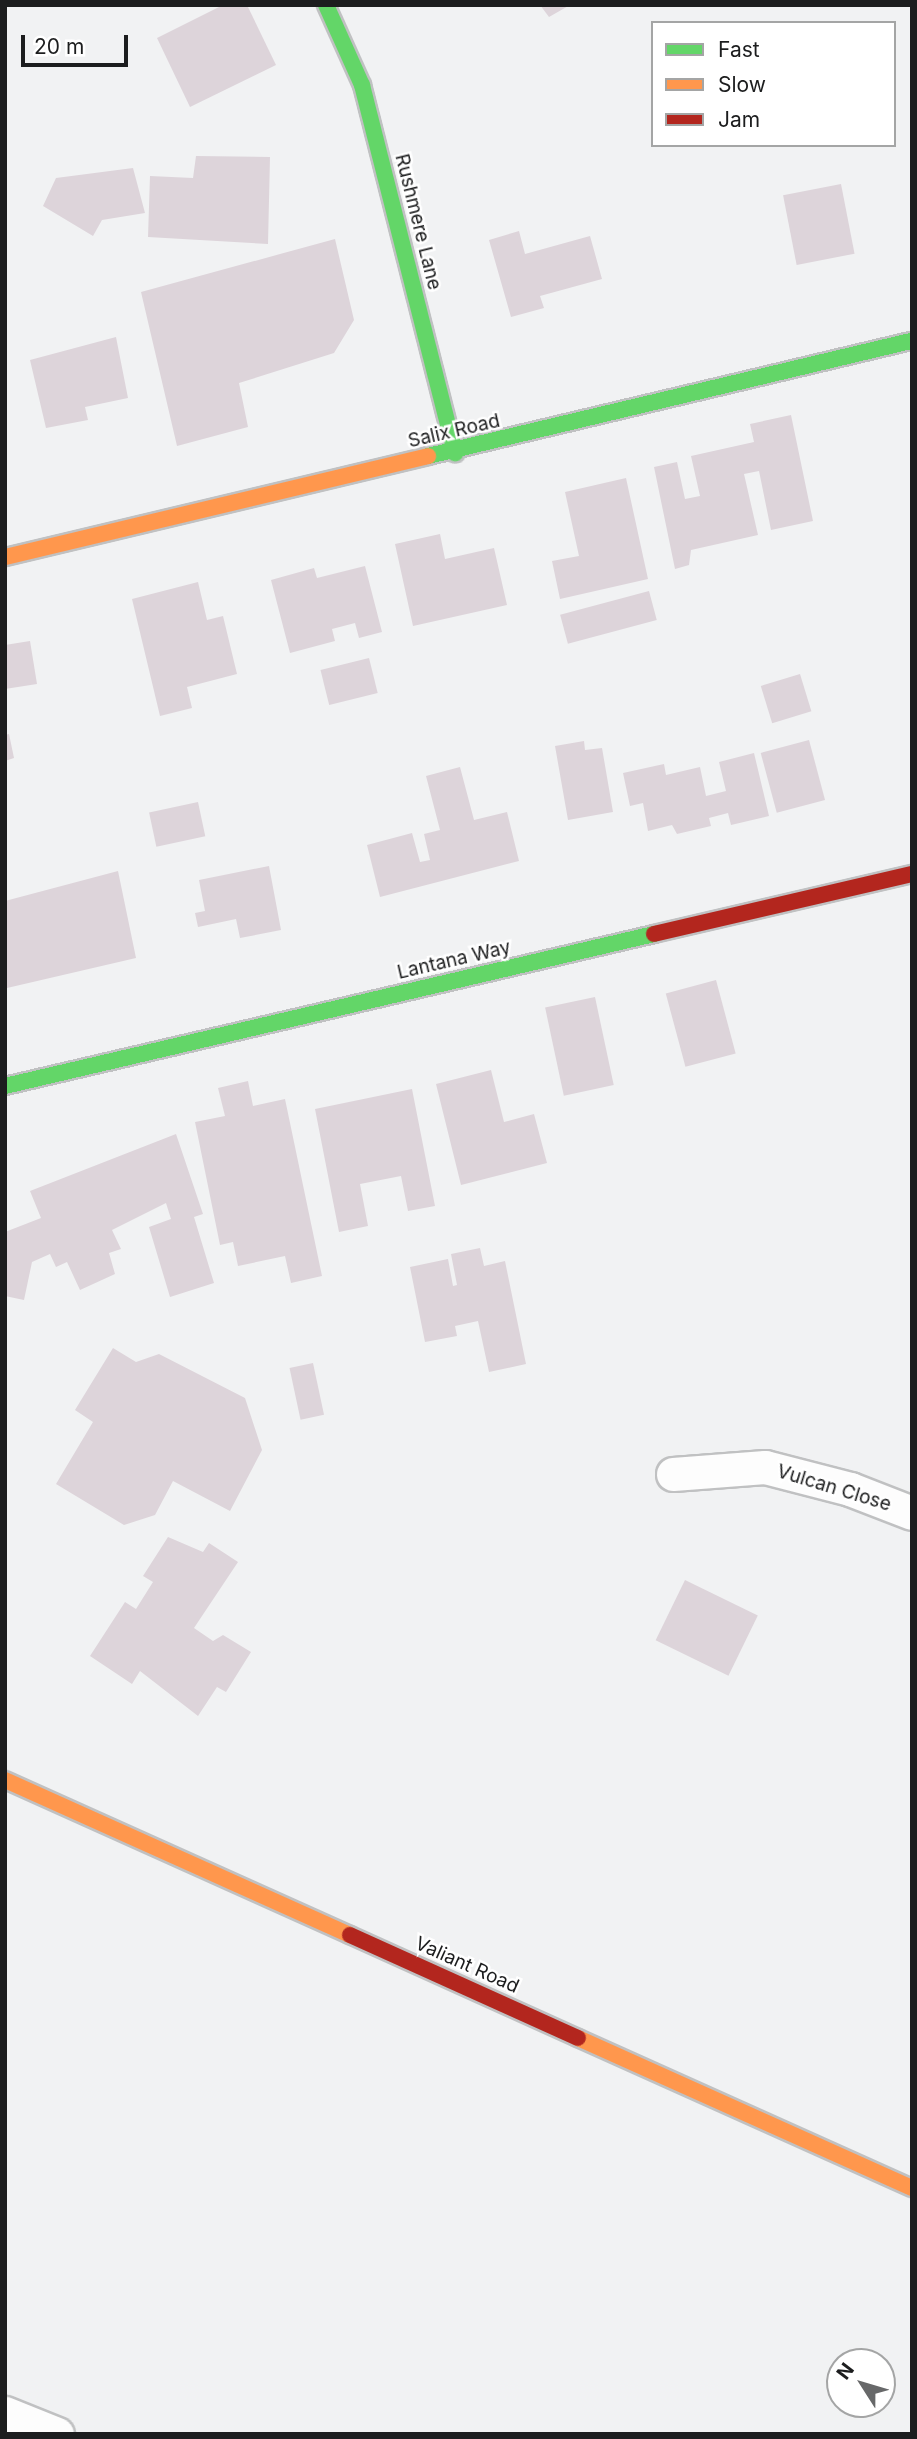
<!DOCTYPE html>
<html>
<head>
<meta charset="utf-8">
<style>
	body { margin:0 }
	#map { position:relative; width:917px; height:2439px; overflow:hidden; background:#f1f2f3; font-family:Inter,sans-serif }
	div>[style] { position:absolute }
	.building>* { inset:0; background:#ddd4da; transform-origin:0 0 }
	.roads { filter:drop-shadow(2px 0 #c0c1c2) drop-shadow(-2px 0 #c0c1c2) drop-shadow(0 2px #c0c1c2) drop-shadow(0 -2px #c0c1c2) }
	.street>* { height:33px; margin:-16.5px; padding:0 16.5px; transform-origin:16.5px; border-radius:16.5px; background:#fdfdfd }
	.fast>* { height:16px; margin:-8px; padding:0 8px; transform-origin:8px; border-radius:8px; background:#63d668 }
	.slow>* { height:16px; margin:-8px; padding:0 8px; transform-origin:8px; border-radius:8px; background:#ff974d }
	.jam>* { height:16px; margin:-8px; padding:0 8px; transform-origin:8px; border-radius:8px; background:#b3261e }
	span { translate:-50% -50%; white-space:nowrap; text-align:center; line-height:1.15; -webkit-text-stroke:5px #fff; paint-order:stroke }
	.street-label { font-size:19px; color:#1c1d1e }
	.frame { position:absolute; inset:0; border:7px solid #1c1d1e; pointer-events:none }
	.legend { position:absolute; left:651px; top:21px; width:245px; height:126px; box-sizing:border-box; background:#fff; border:2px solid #a4a5a5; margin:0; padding:9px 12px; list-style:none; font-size:21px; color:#1c1d1e }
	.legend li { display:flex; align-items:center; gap:14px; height:35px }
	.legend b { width:35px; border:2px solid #a4a5a5 }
	.north { position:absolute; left:826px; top:2348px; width:70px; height:70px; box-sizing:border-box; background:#fff; border:2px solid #a4a5a5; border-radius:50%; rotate:307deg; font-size:19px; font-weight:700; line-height:28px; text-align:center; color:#1c1d1e }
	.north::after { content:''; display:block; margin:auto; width:24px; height:32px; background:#676869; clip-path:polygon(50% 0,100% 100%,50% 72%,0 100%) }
	.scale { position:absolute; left:21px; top:35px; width:107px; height:32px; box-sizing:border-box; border:4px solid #1c1d1e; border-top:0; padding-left:9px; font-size:21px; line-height:24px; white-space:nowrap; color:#1c1d1e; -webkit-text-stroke:5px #fff; paint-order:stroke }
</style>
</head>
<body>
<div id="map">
	<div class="building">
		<div style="clip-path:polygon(223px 5px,247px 5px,276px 65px,190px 107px,157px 38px)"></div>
		<div style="clip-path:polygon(540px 5px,570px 5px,549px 17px)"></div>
		<div style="clip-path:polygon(196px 156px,270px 157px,268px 244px,148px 237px,150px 176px,193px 178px)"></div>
		<div style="clip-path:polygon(133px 168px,145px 213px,102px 220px,93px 236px,43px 206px,56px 178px)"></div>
		<div style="left:841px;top:184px;width:71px;height:59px;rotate:79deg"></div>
		<div style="clip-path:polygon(519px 231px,525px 254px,590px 236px,602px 279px,540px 296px,544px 308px,511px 317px,489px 240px)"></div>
		<div style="clip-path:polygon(335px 239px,354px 320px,334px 353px,239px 383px,248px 427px,177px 446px,141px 292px)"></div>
		<div style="clip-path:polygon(116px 337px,128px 398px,85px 407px,88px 420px,46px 428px,30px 360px)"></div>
		<div style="clip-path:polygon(791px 415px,813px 521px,771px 530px,759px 471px,744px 474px,758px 535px,691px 550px,689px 565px,675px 569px,654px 467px,677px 462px,685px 499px,700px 496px,691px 456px,754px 442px,750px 424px)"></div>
		<div style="clip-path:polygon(626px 478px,648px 579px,560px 599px,552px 561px,579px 556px,565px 492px)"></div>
		<div style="clip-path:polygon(440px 534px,445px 559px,494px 548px,507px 605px,413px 626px,395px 544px)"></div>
		<div style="clip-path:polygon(365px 566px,382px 632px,359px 638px,355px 623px,332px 629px,335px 641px,290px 653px,271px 580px,314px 568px,317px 578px)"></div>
		<div style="clip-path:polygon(198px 582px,207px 620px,223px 616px,237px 674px,187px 687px,192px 708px,160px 716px,132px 599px)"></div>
		<div style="left:649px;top:591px;width:30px;height:92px;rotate:75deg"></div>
		<div style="clip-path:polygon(30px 641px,37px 684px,5px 689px,5px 645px)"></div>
		<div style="left:369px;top:658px;width:36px;height:50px;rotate:76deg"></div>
		<div style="left:800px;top:674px;width:39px;height:41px;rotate:73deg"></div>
		<div style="clip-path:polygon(9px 734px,14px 758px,5px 761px,5px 735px)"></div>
		<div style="left:809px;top:740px;width:62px;height:50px;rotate:75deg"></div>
		<div style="clip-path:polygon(584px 741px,585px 750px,602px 748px,613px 812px,568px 820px,555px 746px)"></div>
		<div style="clip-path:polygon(754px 753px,769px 816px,731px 825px,728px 813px,709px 818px,711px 826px,677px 834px,672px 825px,648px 831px,643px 803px,630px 806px,623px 773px,664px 764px,666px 775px,700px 767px,706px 796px,726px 791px,719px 762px)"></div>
		<div style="clip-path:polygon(460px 767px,474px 820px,507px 812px,519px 861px,380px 897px,367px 845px,412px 833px,420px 862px,430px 860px,424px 834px,440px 830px,426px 776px)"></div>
		<div style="left:198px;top:802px;width:35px;height:50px;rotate:78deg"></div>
		<div style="clip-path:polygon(269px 866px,281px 930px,240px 938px,236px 919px,198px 927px,195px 913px,205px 911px,199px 880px)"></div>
		<div style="clip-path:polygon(118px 871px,136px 958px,7px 988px,5px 901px)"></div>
		<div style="left:716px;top:980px;width:76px;height:52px;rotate:75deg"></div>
		<div style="left:595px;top:997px;width:90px;height:51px;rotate:78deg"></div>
		<div style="clip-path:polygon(491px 1070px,504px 1122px,534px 1114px,547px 1163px,461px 1185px,436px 1084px)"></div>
		<div style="clip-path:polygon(248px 1081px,253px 1106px,285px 1099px,322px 1276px,291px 1283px,285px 1256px,238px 1266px,233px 1242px,220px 1245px,195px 1122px,225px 1116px,218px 1088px)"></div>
		<div style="clip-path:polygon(412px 1089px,435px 1206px,408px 1211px,401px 1176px,360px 1184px,368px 1226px,339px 1232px,315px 1109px)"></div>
		<div style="clip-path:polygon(176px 1134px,203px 1214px,194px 1217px,214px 1283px,170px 1297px,149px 1227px,171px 1219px,166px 1203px,112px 1230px,121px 1249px,109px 1253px,115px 1274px,80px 1290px,67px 1262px,56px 1267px,50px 1254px,32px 1262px,24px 1300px,5px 1296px,5px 1232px,41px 1218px,30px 1191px)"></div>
		<div style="clip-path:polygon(480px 1248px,484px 1266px,505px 1261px,526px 1364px,489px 1372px,478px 1321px,455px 1326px,457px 1336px,425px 1342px,410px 1267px,448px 1259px,453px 1286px,457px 1285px,451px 1254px)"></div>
		<div style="clip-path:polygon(113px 1348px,136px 1362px,159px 1354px,245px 1398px,262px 1450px,230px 1511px,173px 1481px,155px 1515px,124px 1525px,56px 1484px,93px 1422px,75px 1410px)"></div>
		<div style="left:313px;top:1363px;width:53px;height:24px;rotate:78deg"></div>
		<div style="clip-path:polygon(168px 1537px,203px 1552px,209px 1543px,238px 1562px,194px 1628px,213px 1641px,223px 1635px,251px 1652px,226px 1692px,217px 1687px,198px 1716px,140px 1671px,132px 1684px,90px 1656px,125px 1602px,136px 1609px,153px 1582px,143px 1576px)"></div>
		<div style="left:685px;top:1580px;width:81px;height:67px;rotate:26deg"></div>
	</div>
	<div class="roads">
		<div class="street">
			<div style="left:673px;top:1474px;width:92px;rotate:-4.4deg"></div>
			<div style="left:765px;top:1467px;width:88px;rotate:14.5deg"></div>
			<div style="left:850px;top:1489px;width:66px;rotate:21.2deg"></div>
			<div style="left:5px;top:2413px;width:56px;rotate:22deg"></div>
		</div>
		<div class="fast">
			<div style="left:326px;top:5px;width:88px;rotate:65.8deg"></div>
			<div style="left:362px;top:85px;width:380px;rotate:75.8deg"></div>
			<div style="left:428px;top:456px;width:497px;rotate:-13.4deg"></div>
			<div style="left:5px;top:1086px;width:667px;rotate:-13.18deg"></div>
		</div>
		<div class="slow">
			<div style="left:5px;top:557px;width:435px;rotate:-13.4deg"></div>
			<div style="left:5px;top:1780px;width:378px;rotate:24.2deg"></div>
			<div style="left:578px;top:2038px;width:366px;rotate:24.2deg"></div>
		</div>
		<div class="jam">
			<div style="left:654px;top:934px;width:265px;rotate:-13.1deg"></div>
			<div style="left:350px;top:1935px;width:250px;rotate:24.3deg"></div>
		</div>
	</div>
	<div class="street-label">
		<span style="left:418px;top:222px;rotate:76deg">Rushmere Lane</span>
		<span style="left:454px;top:431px;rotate:-13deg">Salix Road</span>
		<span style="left:454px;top:960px;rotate:-13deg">Lantana Way</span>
		<span style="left:834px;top:1488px;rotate:17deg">Vulcan Close</span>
		<span style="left:467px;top:1965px;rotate:24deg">Valiant Road</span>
	</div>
	<div class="frame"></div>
	<ul class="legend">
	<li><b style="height:9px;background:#63d668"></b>Fast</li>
	<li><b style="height:9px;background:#ff974d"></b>Slow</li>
	<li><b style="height:9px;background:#b3261e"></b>Jam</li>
	</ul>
	<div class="north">N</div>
	<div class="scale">20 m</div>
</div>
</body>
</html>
